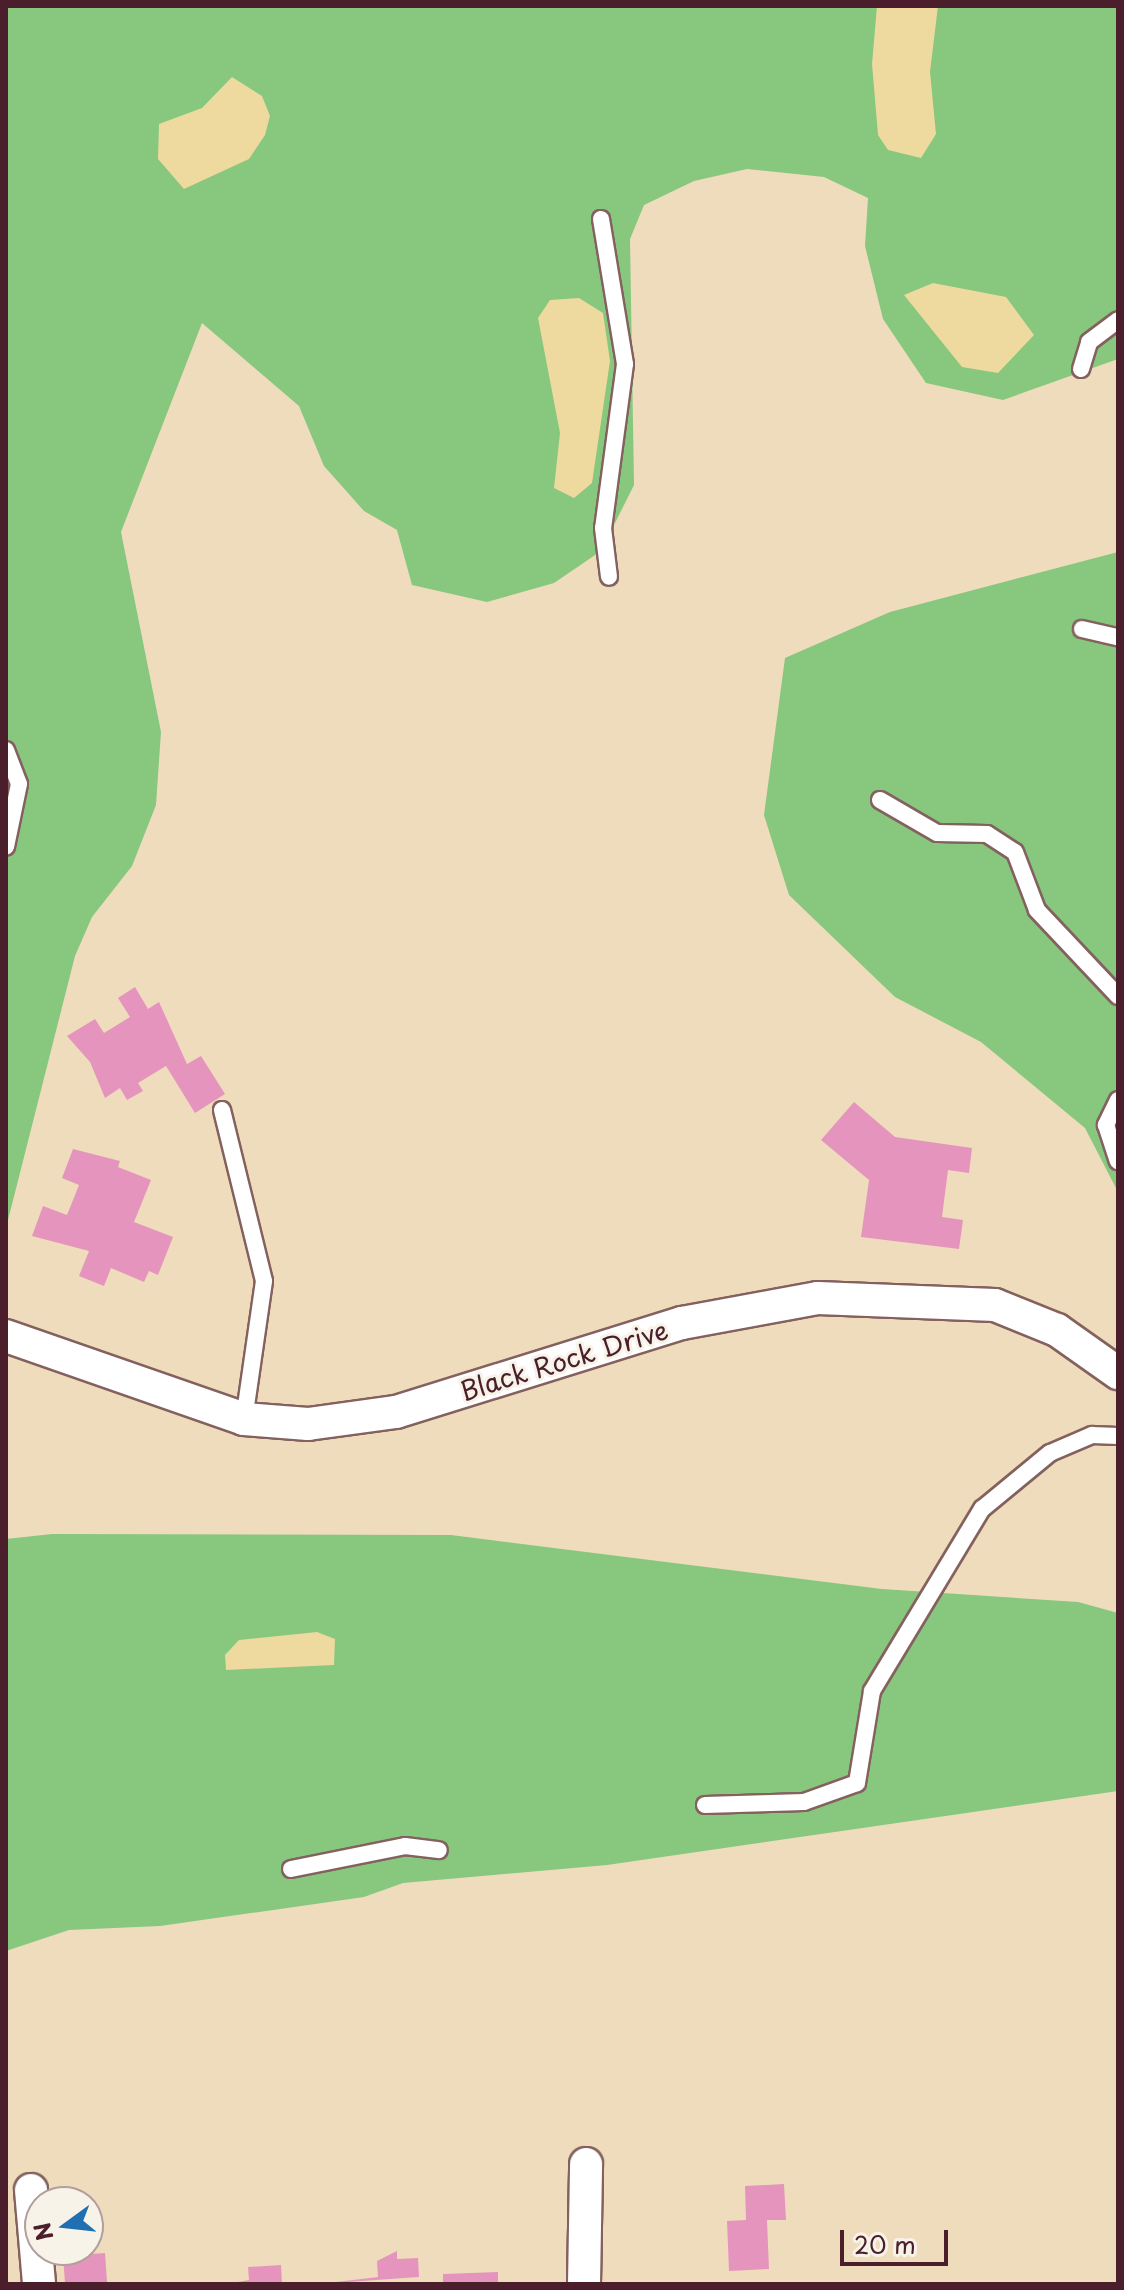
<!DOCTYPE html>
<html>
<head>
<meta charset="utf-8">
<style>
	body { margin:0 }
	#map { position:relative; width:1124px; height:2290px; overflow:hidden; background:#efdcbc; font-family:"Playpen Sans",sans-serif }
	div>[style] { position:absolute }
	.green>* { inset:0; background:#87c77e }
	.sand>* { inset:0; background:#eeda9e }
	.building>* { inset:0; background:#e595bd; transform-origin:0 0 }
	.roads { filter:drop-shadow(2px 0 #84615e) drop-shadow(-2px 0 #84615e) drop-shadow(0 2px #84615e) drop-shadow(0 -2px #84615e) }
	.lane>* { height:16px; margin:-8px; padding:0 8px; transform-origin:8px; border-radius:8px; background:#fff }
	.street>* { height:32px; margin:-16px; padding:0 16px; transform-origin:16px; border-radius:16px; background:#fff }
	span { translate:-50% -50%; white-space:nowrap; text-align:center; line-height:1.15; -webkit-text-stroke:6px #f7f3e8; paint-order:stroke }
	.street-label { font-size:26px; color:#4a1f2b }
	.frame { position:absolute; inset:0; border:8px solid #4a1f2b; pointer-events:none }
	.north { position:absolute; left:24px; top:2186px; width:80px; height:80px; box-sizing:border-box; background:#f7f3e8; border:2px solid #b29e9c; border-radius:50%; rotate:255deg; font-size:22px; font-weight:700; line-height:32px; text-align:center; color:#4a1f2b }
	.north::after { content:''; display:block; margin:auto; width:28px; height:36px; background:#1f6fb2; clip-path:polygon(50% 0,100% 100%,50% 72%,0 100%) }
	.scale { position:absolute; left:840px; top:2230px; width:108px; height:36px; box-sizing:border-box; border:4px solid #4a1f2b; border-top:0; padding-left:10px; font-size:24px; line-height:28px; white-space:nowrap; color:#4a1f2b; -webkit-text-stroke:6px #f7f3e8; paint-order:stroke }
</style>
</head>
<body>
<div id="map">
	<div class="green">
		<div style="clip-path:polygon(6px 6px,1118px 6px,1118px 359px,1003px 400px,926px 383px,883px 319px,865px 246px,868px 198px,824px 177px,747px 169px,694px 181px,644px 205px,630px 239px,634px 485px,601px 551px,554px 583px,487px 602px,412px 585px,397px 530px,364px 511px,324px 466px,299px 406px,202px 323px,121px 532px,161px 732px,156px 805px,132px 866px,92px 917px,75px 956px,6px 1228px)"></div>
		<div style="clip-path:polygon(1118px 552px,1118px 1192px,1085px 1128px,981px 1042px,895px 997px,789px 895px,764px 815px,785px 658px,890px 612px)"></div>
		<div style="clip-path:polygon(52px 1534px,451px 1535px,882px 1589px,1078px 1602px,1118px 1613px,1118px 1791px,607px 1865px,403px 1883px,364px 1897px,160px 1926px,69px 1930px,6px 1951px,6px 1539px)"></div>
	</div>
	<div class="sand">
		<div style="clip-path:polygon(877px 6px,938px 6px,930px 72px,936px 134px,921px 158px,888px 150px,878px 135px,872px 64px)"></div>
		<div style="clip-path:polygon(232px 77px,262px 96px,270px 116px,265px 135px,249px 159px,184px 189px,158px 159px,159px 124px,202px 108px)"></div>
		<div style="clip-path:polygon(933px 283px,1006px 297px,1034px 335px,998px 373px,962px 367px,904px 295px)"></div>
		<div style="clip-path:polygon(579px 298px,603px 313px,610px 361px,592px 483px,574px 498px,554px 488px,560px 433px,538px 318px,550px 300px)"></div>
		<div style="clip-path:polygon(317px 1632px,335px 1639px,334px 1665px,226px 1670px,225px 1655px,239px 1640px)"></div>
	</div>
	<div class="building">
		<div style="clip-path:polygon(135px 987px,148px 1009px,159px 1002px,187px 1064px,201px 1056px,225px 1094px,195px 1113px,166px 1066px,138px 1083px,143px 1091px,127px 1100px,120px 1088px,105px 1098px,90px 1062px,67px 1036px,95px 1019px,104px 1033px,130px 1017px,118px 998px)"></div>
		<div style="clip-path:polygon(854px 1102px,895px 1137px,972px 1148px,969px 1173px,948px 1170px,942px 1217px,963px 1220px,959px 1249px,861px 1237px,869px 1180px,821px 1140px)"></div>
		<div style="clip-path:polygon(73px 1149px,120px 1161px,118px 1167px,151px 1180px,134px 1222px,173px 1237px,158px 1275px,149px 1271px,144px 1282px,111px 1268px,104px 1286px,79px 1276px,89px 1251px,32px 1236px,43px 1206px,67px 1215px,79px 1185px,62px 1178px)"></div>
		<div style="clip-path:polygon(784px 2184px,786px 2220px,767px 2220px,769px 2269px,729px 2271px,727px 2221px,746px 2220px,745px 2186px)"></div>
		<div style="clip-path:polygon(397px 2251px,397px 2259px,418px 2258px,419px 2277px,319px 2284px,378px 2277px,377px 2261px)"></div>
		<div style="left:105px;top:2253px;width:31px;height:42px;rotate:86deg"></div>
		<div style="clip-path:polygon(281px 2265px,282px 2284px,227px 2284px,249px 2280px,248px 2267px)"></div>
		<div style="clip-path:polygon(498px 2272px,498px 2284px,443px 2284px,443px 2274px)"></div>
	</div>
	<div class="roads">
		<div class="lane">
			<div style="left:601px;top:219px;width:147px;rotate:80.6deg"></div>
			<div style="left:625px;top:364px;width:165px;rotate:97.6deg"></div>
			<div style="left:603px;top:528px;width:49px;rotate:83deg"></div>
			<div style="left:1081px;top:369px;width:28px;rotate:-73deg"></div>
			<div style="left:1089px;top:342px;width:36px;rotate:-37deg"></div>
			<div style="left:1082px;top:629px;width:37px;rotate:13deg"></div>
			<div style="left:6px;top:750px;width:36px;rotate:69deg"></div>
			<div style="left:19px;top:784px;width:64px;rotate:101.7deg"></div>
			<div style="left:880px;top:800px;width:66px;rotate:30.1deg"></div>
			<div style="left:937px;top:833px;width:50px;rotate:1.1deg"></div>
			<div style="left:987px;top:834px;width:33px;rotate:33deg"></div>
			<div style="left:1015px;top:852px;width:62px;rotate:69.2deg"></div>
			<div style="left:1037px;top:910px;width:118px;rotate:46.7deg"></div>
			<div style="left:1118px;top:1100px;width:28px;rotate:116deg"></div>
			<div style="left:1106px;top:1125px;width:38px;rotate:72deg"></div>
			<div style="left:222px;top:1110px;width:176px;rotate:76.2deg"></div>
			<div style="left:264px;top:1281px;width:139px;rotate:98.2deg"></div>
			<div style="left:705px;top:1805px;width:99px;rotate:-1.7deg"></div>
			<div style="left:804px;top:1802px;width:56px;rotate:-19.7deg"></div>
			<div style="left:857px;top:1783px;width:93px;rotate:-80.7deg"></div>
			<div style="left:872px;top:1691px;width:213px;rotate:-58.9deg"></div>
			<div style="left:982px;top:1509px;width:88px;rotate:-39.5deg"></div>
			<div style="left:1050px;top:1453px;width:46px;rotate:-23.2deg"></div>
			<div style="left:1092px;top:1435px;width:26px;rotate:2deg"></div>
			<div style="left:291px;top:1869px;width:116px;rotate:-11.4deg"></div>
			<div style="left:405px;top:1846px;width:34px;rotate:7deg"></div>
		</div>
		<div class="street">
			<div style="left:6px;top:1336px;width:252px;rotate:19.2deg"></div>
			<div style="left:244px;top:1419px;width:64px;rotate:4.5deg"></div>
			<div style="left:308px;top:1424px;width:89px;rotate:-7.8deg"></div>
			<div style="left:396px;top:1412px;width:300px;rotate:-17.3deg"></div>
			<div style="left:682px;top:1323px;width:138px;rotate:-10.4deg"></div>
			<div style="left:818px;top:1298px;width:177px;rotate:2.3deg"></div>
			<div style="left:995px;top:1305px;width:67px;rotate:22deg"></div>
			<div style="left:1057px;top:1330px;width:75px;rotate:35.2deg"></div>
			<div style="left:31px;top:2190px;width:94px;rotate:85.1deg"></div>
			<div style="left:584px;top:2284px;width:120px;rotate:-89deg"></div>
		</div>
	</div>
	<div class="street-label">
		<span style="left:564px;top:1360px;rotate:-17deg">Black Rock Drive</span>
	</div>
	<div class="frame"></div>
	<div class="north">N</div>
	<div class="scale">20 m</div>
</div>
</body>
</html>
